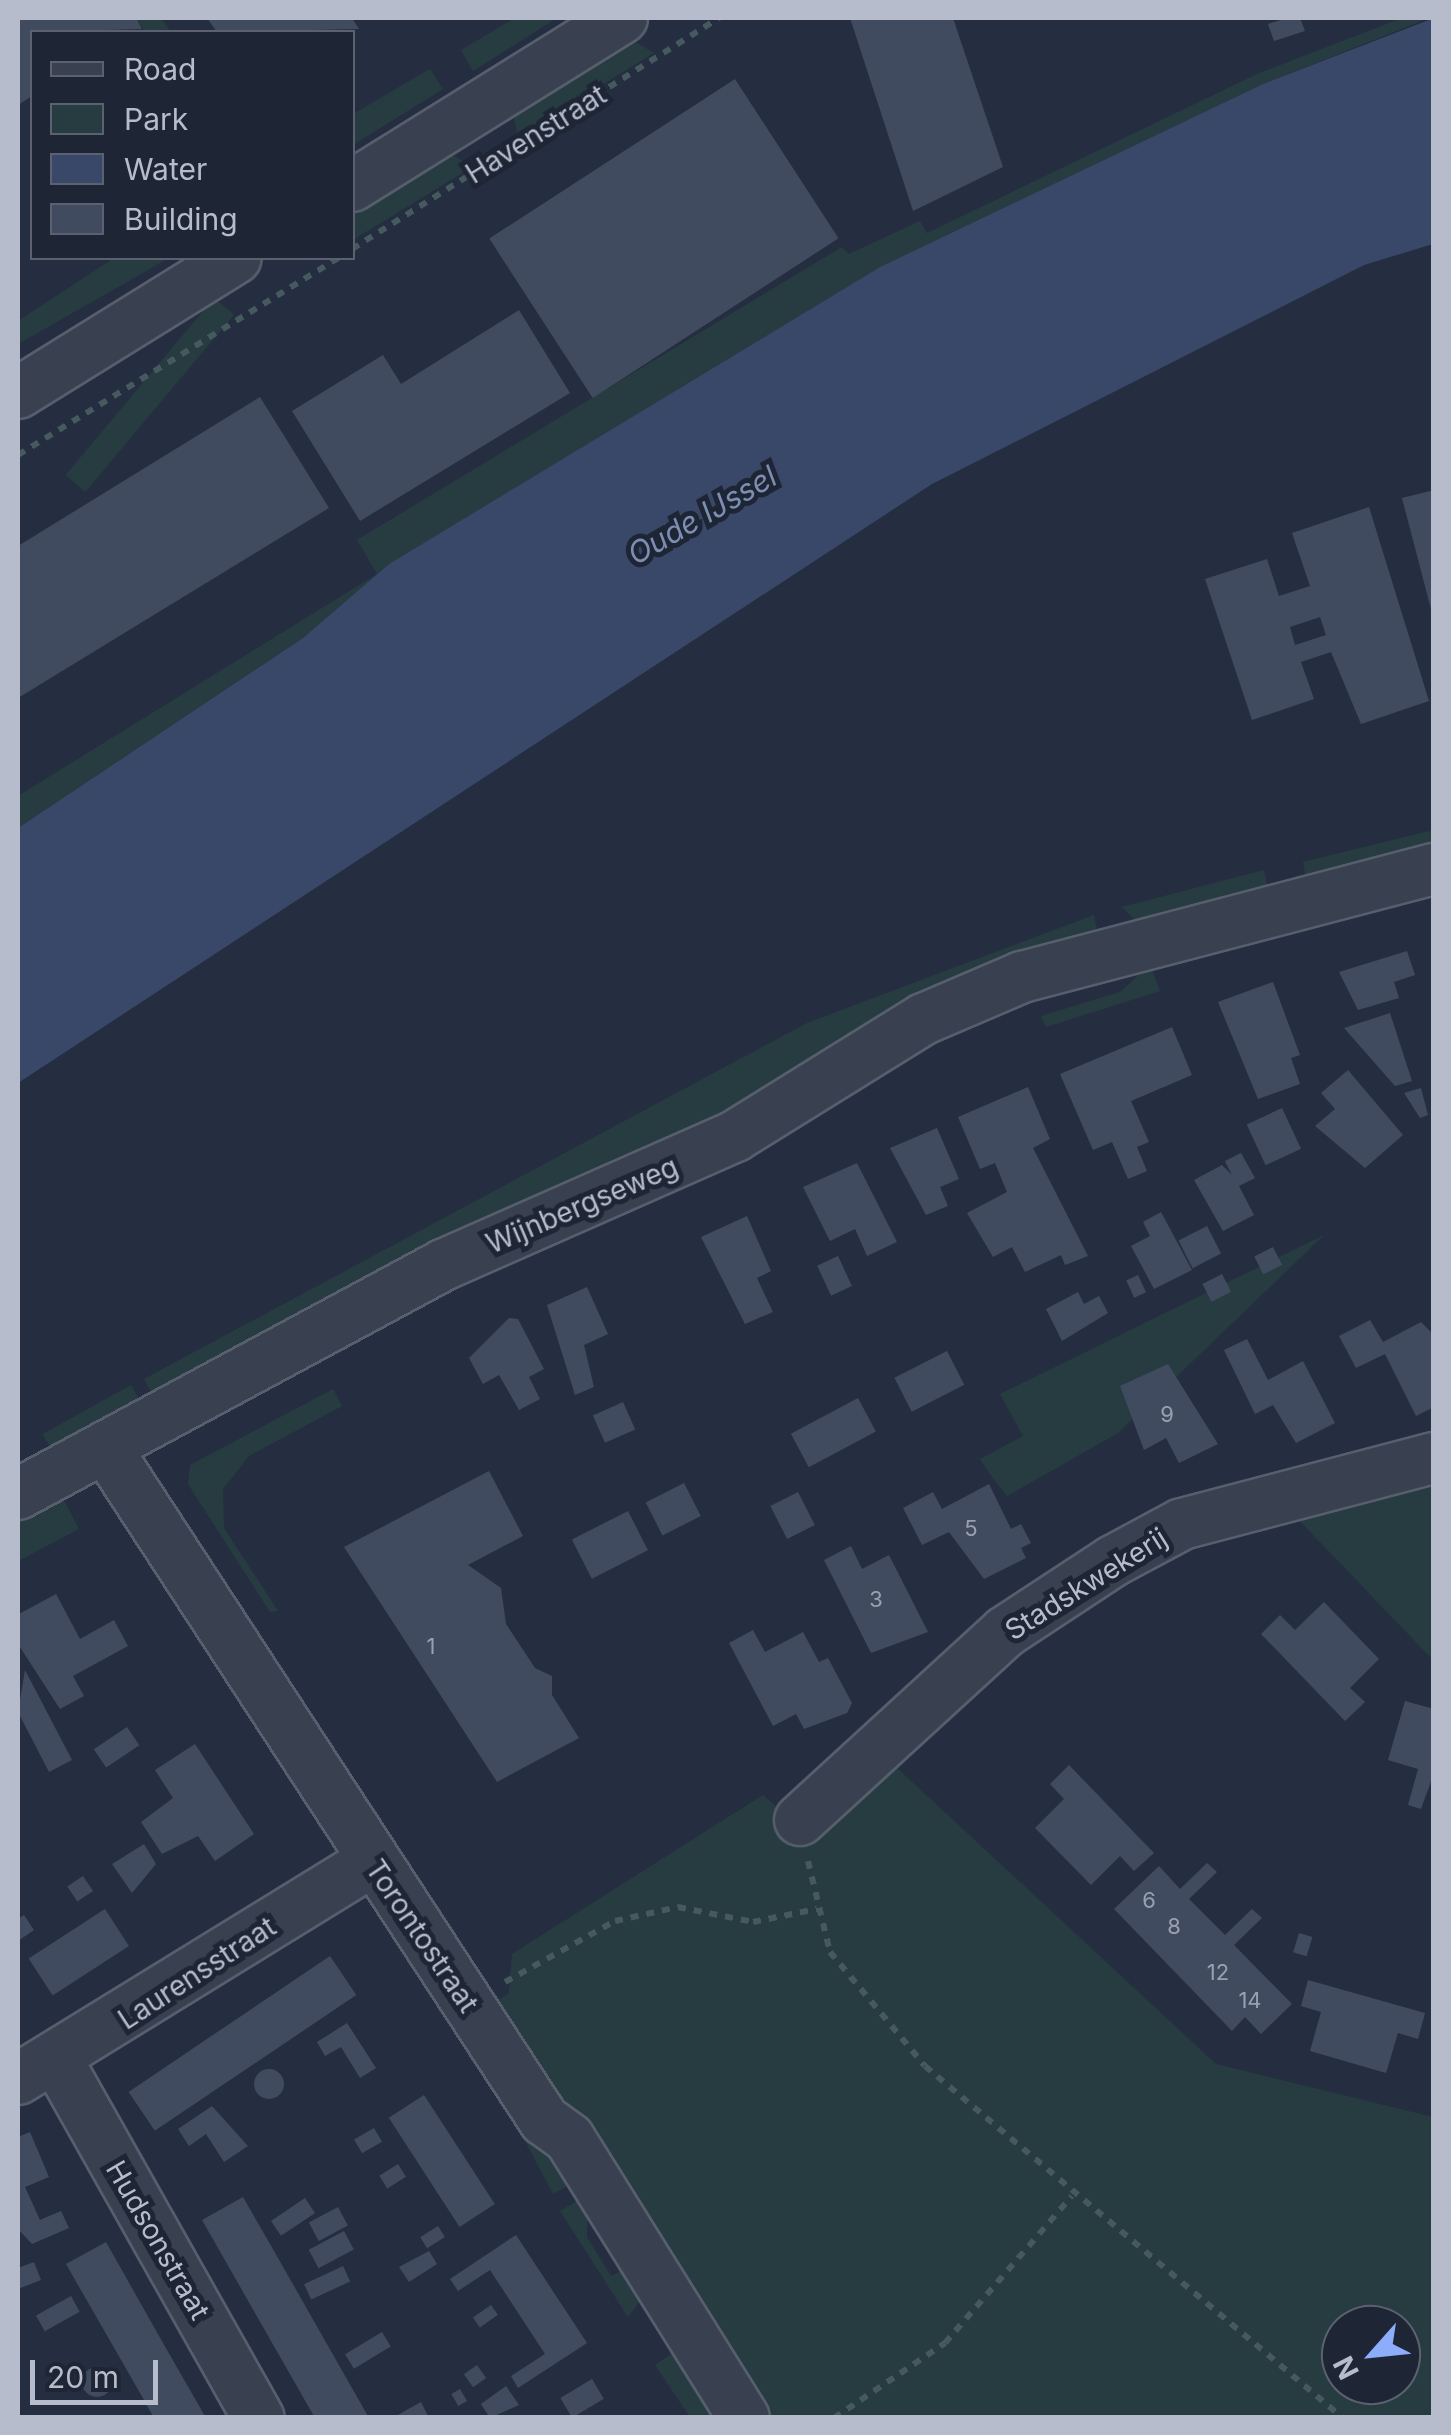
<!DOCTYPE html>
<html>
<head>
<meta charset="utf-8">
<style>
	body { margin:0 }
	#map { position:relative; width:1451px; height:2435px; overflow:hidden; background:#252e40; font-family:Inter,sans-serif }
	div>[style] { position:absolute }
	.green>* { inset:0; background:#273c41; transform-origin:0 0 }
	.water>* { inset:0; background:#394868 }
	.building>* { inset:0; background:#414b60; transform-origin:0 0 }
	.round { border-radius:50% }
	.path>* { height:6px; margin-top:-3px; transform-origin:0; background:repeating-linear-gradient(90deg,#45595e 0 8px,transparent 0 16px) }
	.roads { filter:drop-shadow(2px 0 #575e6e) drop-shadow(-2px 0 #575e6e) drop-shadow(0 2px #575e6e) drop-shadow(0 -2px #575e6e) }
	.minor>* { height:50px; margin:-25px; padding:0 25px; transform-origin:25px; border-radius:25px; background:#394150 }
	span { translate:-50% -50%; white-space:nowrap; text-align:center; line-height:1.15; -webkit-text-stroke:10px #1e2535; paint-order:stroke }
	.number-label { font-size:22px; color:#99a0b0 }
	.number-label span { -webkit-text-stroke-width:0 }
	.street-label { font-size:28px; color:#b6bccb }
	.water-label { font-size:30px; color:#7d8eb2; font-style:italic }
	.frame { position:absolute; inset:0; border:20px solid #b6bccb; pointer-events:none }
	.legend { position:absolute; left:30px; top:30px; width:325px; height:230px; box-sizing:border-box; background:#1e2535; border:2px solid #5b6171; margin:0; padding:12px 18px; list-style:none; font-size:30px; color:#b6bccb }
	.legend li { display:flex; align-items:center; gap:20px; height:50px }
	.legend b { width:50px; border:2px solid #5b6171 }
	.north { position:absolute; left:1321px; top:2305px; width:100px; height:100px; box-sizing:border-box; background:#1e2535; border:2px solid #5b6171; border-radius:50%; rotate:243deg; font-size:28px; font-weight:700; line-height:40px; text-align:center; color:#b6bccb }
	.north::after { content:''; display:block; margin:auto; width:35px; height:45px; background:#8dacf9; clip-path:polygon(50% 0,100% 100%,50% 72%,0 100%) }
	.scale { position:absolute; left:30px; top:2360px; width:128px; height:45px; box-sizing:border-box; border:5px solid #b6bccb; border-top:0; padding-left:12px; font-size:30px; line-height:35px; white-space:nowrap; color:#b6bccb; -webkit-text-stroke:8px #1e2535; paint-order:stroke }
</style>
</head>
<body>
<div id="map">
	<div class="green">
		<div style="clip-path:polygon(136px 18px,161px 18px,171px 32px,145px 32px)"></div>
		<div style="clip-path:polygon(515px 18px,557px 18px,473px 71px,461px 50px)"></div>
		<div style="clip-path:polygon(1402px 18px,1429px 18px,1263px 84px,880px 267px,389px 564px,303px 638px,18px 828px,18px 796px,377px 574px,357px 540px,842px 247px,849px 254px,920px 221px,927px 233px,1257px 74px)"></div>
		<div style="clip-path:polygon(631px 39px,654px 53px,518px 136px,512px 111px)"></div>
		<div style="clip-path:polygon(430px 69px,443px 89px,353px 145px,353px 114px)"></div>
		<div style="clip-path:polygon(448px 152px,472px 167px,353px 240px,353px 211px)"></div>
		<div style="clip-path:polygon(114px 258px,169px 258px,18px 344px,18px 321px)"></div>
		<div style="left:214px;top:298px;width:26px;height:231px;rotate:40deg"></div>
		<div style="clip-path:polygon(1433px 830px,1433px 854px,1308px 890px,1303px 862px)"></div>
		<div style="clip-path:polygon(1264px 870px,1267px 885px,1225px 895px,1213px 912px,1144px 929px,1122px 907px)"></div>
		<div style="clip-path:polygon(1094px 915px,1097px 932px,753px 1105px,154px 1397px,144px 1379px,807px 1023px)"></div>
		<div style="clip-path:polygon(1150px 965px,1160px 991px,1046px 1027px,1041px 1016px,1120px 992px)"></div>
		<div style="clip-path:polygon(1324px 1235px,1118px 1433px,1007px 1496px,989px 1473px,980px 1459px,1023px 1436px,1000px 1394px)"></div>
		<div style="left:131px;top:1385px;width:21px;height:101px;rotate:61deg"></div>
		<div style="clip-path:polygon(333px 1389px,342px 1406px,249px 1456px,223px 1489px,224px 1528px,278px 1611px,270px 1612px,188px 1484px,190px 1465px)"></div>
		<div style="clip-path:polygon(1433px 1480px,1433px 1660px,1293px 1514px)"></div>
		<div style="clip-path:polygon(59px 1491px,79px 1529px,18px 1561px,18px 1518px)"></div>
		<div style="clip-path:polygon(evenodd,895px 1766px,1216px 2064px,1433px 2117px,1433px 2417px,760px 2417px,552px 2107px,496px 2002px,509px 1993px,512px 1954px,763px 1795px,812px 1839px,895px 1766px,1341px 2325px,1401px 2325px,1401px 2385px,1341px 2385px,1341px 2325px)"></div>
		<div style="clip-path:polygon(522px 2135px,555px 2148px,576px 2181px,553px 2194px)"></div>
		<div style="clip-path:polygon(587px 2195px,587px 2237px,611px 2276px,624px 2270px,647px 2292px,628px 2317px,560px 2211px)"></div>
		<div style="clip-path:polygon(674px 2352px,719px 2417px,690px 2417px,655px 2365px)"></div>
	</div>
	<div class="water">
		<div style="clip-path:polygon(1434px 18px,1433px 244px,1364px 265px,932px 484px,18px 1083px,18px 828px,303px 638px,389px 564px,880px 267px,1263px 84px)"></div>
	</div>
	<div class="building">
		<div style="clip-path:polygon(18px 18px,136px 18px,142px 29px,32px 32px,32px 96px,18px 105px)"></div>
		<div style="clip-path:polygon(207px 18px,352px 18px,359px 29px,217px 32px)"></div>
		<div style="clip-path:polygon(850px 18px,953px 18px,1003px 167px,913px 211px)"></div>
		<div style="clip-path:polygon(1287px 18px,1300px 18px,1305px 31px,1274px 41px,1268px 24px)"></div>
		<div style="left:735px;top:79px;width:190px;height:293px;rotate:57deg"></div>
		<div style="clip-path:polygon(519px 310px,570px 393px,360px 521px,292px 411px,383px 355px,401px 384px)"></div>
		<div style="clip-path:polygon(260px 397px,329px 508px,18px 698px,18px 546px)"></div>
		<div style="clip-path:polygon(1434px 490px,1434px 613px,1432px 613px,1402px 498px)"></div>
		<div style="clip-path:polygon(evenodd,1369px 507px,1429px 701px,1361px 724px,1331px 652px,1301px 662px,1314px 699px,1252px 720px,1205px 579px,1267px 559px,1279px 596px,1310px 586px,1292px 533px,1369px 507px,1320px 617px,1326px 635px,1295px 645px,1290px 627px,1320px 617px)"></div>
		<div style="clip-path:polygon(1407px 951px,1415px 975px,1394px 982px,1399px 998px,1358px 1010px,1339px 972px)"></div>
		<div style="clip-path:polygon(1273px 982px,1300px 1055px,1291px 1058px,1300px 1084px,1258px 1099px,1218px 1002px)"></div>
		<div style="clip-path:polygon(1390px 1013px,1412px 1081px,1395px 1086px,1344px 1028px)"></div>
		<div style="clip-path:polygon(1172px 1027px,1192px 1075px,1131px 1101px,1149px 1142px,1137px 1147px,1147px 1171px,1128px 1179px,1112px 1142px,1093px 1150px,1060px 1074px)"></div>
		<div style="clip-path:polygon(1348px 1070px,1403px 1135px,1365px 1168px,1315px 1126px,1335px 1109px,1321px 1093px)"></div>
		<div style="clip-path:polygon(1028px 1087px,1050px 1139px,1033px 1148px,1088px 1256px,1065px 1265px,1061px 1255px,1025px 1272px,1012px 1247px,993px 1257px,967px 1213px,1007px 1192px,995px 1163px,980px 1169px,958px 1117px)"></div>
		<div style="clip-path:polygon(1421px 1088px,1428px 1115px,1420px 1118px,1404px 1093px)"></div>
		<div style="left:1282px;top:1108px;width:45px;height:39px;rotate:65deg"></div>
		<div style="clip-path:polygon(937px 1128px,959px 1179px,940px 1187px,948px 1206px,926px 1215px,890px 1148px)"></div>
		<div style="clip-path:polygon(1241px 1153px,1255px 1178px,1239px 1186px,1254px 1215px,1223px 1231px,1194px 1180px,1222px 1165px,1232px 1175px,1225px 1161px)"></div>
		<div style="clip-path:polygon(857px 1163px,897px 1242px,867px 1256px,855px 1229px,830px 1241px,803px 1187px)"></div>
		<div style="clip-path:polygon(1161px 1212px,1192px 1270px,1154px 1289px,1131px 1246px,1150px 1236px,1143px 1222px)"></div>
		<div style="clip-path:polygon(747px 1216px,771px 1271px,757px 1278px,773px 1312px,745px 1324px,701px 1237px)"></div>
		<div style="left:1207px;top:1226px;width:31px;height:32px;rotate:63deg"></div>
		<div style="left:1273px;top:1247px;width:20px;height:21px;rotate:63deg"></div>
		<div style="left:838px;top:1256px;width:33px;height:23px;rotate:65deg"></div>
		<div style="left:1222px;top:1274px;width:20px;height:22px;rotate:63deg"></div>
		<div style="left:1138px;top:1275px;width:19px;height:13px;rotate:65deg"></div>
		<div style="clip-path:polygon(587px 1287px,608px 1334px,584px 1345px,594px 1387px,575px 1395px,547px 1305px)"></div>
		<div style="clip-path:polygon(1078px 1292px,1084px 1304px,1099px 1296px,1108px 1313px,1062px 1341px,1046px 1309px)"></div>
		<div style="clip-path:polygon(509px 1318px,518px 1319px,544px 1369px,529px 1377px,540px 1399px,519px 1410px,499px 1375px,483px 1384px,469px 1358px)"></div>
		<div style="clip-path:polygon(1370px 1320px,1383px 1342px,1421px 1322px,1434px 1335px,1434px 1407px,1416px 1416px,1385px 1354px,1356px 1368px,1339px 1336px)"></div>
		<div style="clip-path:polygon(1247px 1339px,1268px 1380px,1303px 1361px,1335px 1423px,1296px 1443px,1273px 1405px,1255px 1414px,1224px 1350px)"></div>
		<div style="left:947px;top:1351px;width:38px;height:59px;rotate:63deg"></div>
		<div style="clip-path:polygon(1168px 1364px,1218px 1444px,1179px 1463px,1166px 1438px,1144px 1450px,1120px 1386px)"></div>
		<div style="left:858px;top:1398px;width:38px;height:76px;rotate:62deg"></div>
		<div style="left:623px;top:1402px;width:30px;height:33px;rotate:66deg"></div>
		<div style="clip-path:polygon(489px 1471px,523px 1536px,468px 1565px,501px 1588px,506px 1624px,535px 1668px,552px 1676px,552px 1695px,579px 1738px,497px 1782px,344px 1547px)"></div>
		<div style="left:684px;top:1483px;width:37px;height:43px;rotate:63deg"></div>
		<div style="clip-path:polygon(989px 1484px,1011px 1529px,1021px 1524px,1031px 1543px,1021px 1548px,1026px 1558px,984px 1579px,949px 1532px,922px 1545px,903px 1508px,933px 1492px,942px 1509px)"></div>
		<div style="left:798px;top:1492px;width:37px;height:31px;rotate:63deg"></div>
		<div style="left:628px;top:1511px;width:44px;height:63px;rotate:63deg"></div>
		<div style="clip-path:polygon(851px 1546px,862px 1569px,889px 1555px,928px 1632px,871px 1653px,824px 1560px)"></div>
		<div style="clip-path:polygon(56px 1594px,80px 1639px,114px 1620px,128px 1646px,73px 1676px,84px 1696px,60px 1709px,18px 1644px,19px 1614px)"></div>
		<div style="clip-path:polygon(1324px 1602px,1379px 1659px,1350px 1688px,1365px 1702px,1345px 1721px,1261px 1634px,1280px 1615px,1295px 1630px)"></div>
		<div style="clip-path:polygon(753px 1630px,765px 1652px,803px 1632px,819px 1662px,828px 1658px,852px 1703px,847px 1713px,804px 1729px,796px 1714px,773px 1726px,729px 1643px)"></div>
		<div style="clip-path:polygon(25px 1670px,72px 1760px,49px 1772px,18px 1712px)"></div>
		<div style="clip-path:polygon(1405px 1701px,1434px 1709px,1434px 1773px,1421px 1809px,1408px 1805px,1418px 1769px,1388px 1760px)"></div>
		<div style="left:127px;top:1727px;width:22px;height:40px;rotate:56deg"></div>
		<div style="clip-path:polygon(195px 1744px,254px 1834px,215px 1861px,198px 1836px,162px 1854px,141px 1822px,173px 1798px,155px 1770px)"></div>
		<div style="clip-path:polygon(1069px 1765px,1154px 1853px,1134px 1871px,1120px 1856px,1091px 1885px,1035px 1828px,1064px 1799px,1050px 1784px)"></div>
		<div style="clip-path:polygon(144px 1844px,156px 1864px,132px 1893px,112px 1864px)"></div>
		<div style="clip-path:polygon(1207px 1863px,1217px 1872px,1189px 1899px,1225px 1935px,1252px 1909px,1262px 1918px,1234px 1945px,1292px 2004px,1261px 2034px,1245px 2017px,1232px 2031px,1114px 1909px,1159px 1866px,1180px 1889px)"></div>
		<div style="left:83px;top:1876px;width:18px;height:19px;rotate:56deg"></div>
		<div style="left:105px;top:1909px;width:44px;height:91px;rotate:57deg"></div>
		<div style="clip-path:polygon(24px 1915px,34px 1930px,18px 1941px,18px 1919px)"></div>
		<div style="left:1299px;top:1933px;width:14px;height:20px;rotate:17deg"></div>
		<div style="left:330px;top:1956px;width:47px;height:243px;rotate:56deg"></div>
		<div style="clip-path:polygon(1308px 1980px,1425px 2013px,1418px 2039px,1398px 2033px,1386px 2073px,1310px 2051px,1321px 2012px,1301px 2006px)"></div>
		<div style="clip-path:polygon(347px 2023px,376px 2068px,360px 2078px,341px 2047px,325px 2056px,317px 2042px)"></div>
		<div class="round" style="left:254px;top:2069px;width:30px;height:30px"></div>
		<div style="left:424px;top:2095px;width:130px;height:42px;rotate:57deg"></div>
		<div style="clip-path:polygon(212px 2106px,248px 2146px,224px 2162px,206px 2134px,189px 2146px,178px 2129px)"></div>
		<div style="left:374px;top:2128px;width:16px;height:23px;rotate:60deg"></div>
		<div style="clip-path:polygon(30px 2132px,49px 2177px,25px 2187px,40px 2220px,61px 2211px,69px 2228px,32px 2244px,18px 2229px,18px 2137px)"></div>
		<div style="left:398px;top:2164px;width:15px;height:22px;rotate:58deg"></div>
		<div style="clip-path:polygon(243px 2197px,282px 2265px,369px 2418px,315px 2418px,299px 2390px,202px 2220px)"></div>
		<div style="left:305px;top:2198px;width:18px;height:41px;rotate:56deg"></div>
		<div style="left:338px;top:2207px;width:21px;height:33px;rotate:62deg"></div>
		<div style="left:438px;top:2226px;width:13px;height:21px;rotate:58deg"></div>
		<div style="left:344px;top:2231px;width:21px;height:40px;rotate:62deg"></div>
		<div style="clip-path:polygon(516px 2235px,587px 2343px,518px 2388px,511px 2376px,545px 2354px,490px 2270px,458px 2291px,450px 2279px)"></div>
		<div style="clip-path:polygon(106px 2242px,163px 2343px,206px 2418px,154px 2418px,144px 2400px,66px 2264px)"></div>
		<div style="clip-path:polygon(429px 2251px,437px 2264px,409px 2282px,399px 2267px)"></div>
		<div style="clip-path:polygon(34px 2262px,41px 2280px,18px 2289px,18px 2268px)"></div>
		<div style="left:343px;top:2266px;width:17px;height:43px;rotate:65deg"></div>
		<div style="left:71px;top:2296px;width:18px;height:40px;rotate:61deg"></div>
		<div style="left:491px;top:2305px;width:12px;height:22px;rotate:55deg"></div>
		<div style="left:382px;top:2332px;width:17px;height:43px;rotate:59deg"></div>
		<div style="left:477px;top:2365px;width:16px;height:16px;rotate:55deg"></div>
		<div class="round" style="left:82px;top:2367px;width:30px;height:30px"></div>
		<div style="left:592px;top:2379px;width:23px;height:37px;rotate:59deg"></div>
		<div style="clip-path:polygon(506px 2386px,519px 2405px,490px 2418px,481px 2404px)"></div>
		<div style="left:460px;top:2389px;width:14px;height:10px;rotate:60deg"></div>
		<div style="clip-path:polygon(421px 2402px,429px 2418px,393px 2418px,403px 2412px)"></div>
	</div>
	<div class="path">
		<div style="left:352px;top:249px;width:434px;rotate:-32.2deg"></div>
		<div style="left:18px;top:455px;width:376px;rotate:-31.6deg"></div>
		<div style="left:808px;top:1861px;width:94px;rotate:76.4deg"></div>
		<div style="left:830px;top:1952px;width:148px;rotate:50.2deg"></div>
		<div style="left:925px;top:2066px;width:546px;rotate:40.1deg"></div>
		<div style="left:505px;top:1982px;width:126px;rotate:-29deg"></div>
		<div style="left:615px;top:1921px;width:65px;rotate:-12.5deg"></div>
		<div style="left:678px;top:1907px;width:76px;rotate:11.3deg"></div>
		<div style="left:753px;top:1922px;width:65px;rotate:-11.5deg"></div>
		<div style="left:834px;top:2418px;width:134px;rotate:-34deg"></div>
		<div style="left:945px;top:2343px;width:194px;rotate:-49.2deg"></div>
	</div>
	<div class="roads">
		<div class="minor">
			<div style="left:352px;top:186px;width:318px;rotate:-31.9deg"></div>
			<div style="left:18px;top:393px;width:256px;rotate:-31.8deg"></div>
			<div style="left:105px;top:1447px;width:804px;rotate:56.88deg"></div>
			<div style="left:544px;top:2120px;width:31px;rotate:36deg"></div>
			<div style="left:569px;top:2138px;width:330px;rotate:58deg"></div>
			<div style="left:18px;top:1494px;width:483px;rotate:-28.3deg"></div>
			<div style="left:443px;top:1265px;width:319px;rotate:-23.8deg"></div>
			<div style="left:735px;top:1136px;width:222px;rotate:-31.8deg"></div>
			<div style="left:924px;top:1019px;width:107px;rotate:-23.2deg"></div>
			<div style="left:1022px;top:977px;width:426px;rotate:-14.7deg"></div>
			<div style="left:800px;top:1820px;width:278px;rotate:-42.5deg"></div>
			<div style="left:1005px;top:1632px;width:129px;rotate:-33.3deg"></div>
			<div style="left:1113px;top:1561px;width:78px;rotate:-28.2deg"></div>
			<div style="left:1182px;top:1524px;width:260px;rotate:-14.7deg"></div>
			<div style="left:58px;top:2062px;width:409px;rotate:60.6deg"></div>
			<div style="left:18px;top:2079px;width:416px;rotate:-31.6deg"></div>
		</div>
	</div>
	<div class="number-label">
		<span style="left:1167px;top:1415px">9</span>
		<span style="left:971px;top:1529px">5</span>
		<span style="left:876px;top:1600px">3</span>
		<span style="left:431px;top:1647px">1</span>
		<span style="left:1149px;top:1901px">6</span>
		<span style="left:1174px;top:1927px">8</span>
		<span style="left:1218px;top:1973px">12</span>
		<span style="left:1250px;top:2001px">14</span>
	</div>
	<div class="street-label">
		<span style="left:536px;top:134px;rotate:-32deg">Havenstraat</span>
		<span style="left:582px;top:1205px;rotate:-23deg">Wijnbergseweg</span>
		<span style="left:1086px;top:1584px;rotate:-32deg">Stadskwekerij</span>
		<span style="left:422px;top:1936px;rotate:56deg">Torontostraat</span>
		<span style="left:197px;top:1973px;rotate:-33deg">Laurensstraat</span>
		<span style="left:158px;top:2240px;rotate:60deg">Hudsonstraat</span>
	</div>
	<div class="water-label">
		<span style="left:702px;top:515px;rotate:-30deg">Oude IJssel</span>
	</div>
	<div class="frame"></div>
	<ul class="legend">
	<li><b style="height:12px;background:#394150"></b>Road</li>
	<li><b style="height:28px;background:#273c41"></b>Park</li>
	<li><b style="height:28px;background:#394868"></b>Water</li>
	<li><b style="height:28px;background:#414b60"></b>Building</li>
	</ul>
	<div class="north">N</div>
	<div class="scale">20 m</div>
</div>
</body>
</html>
